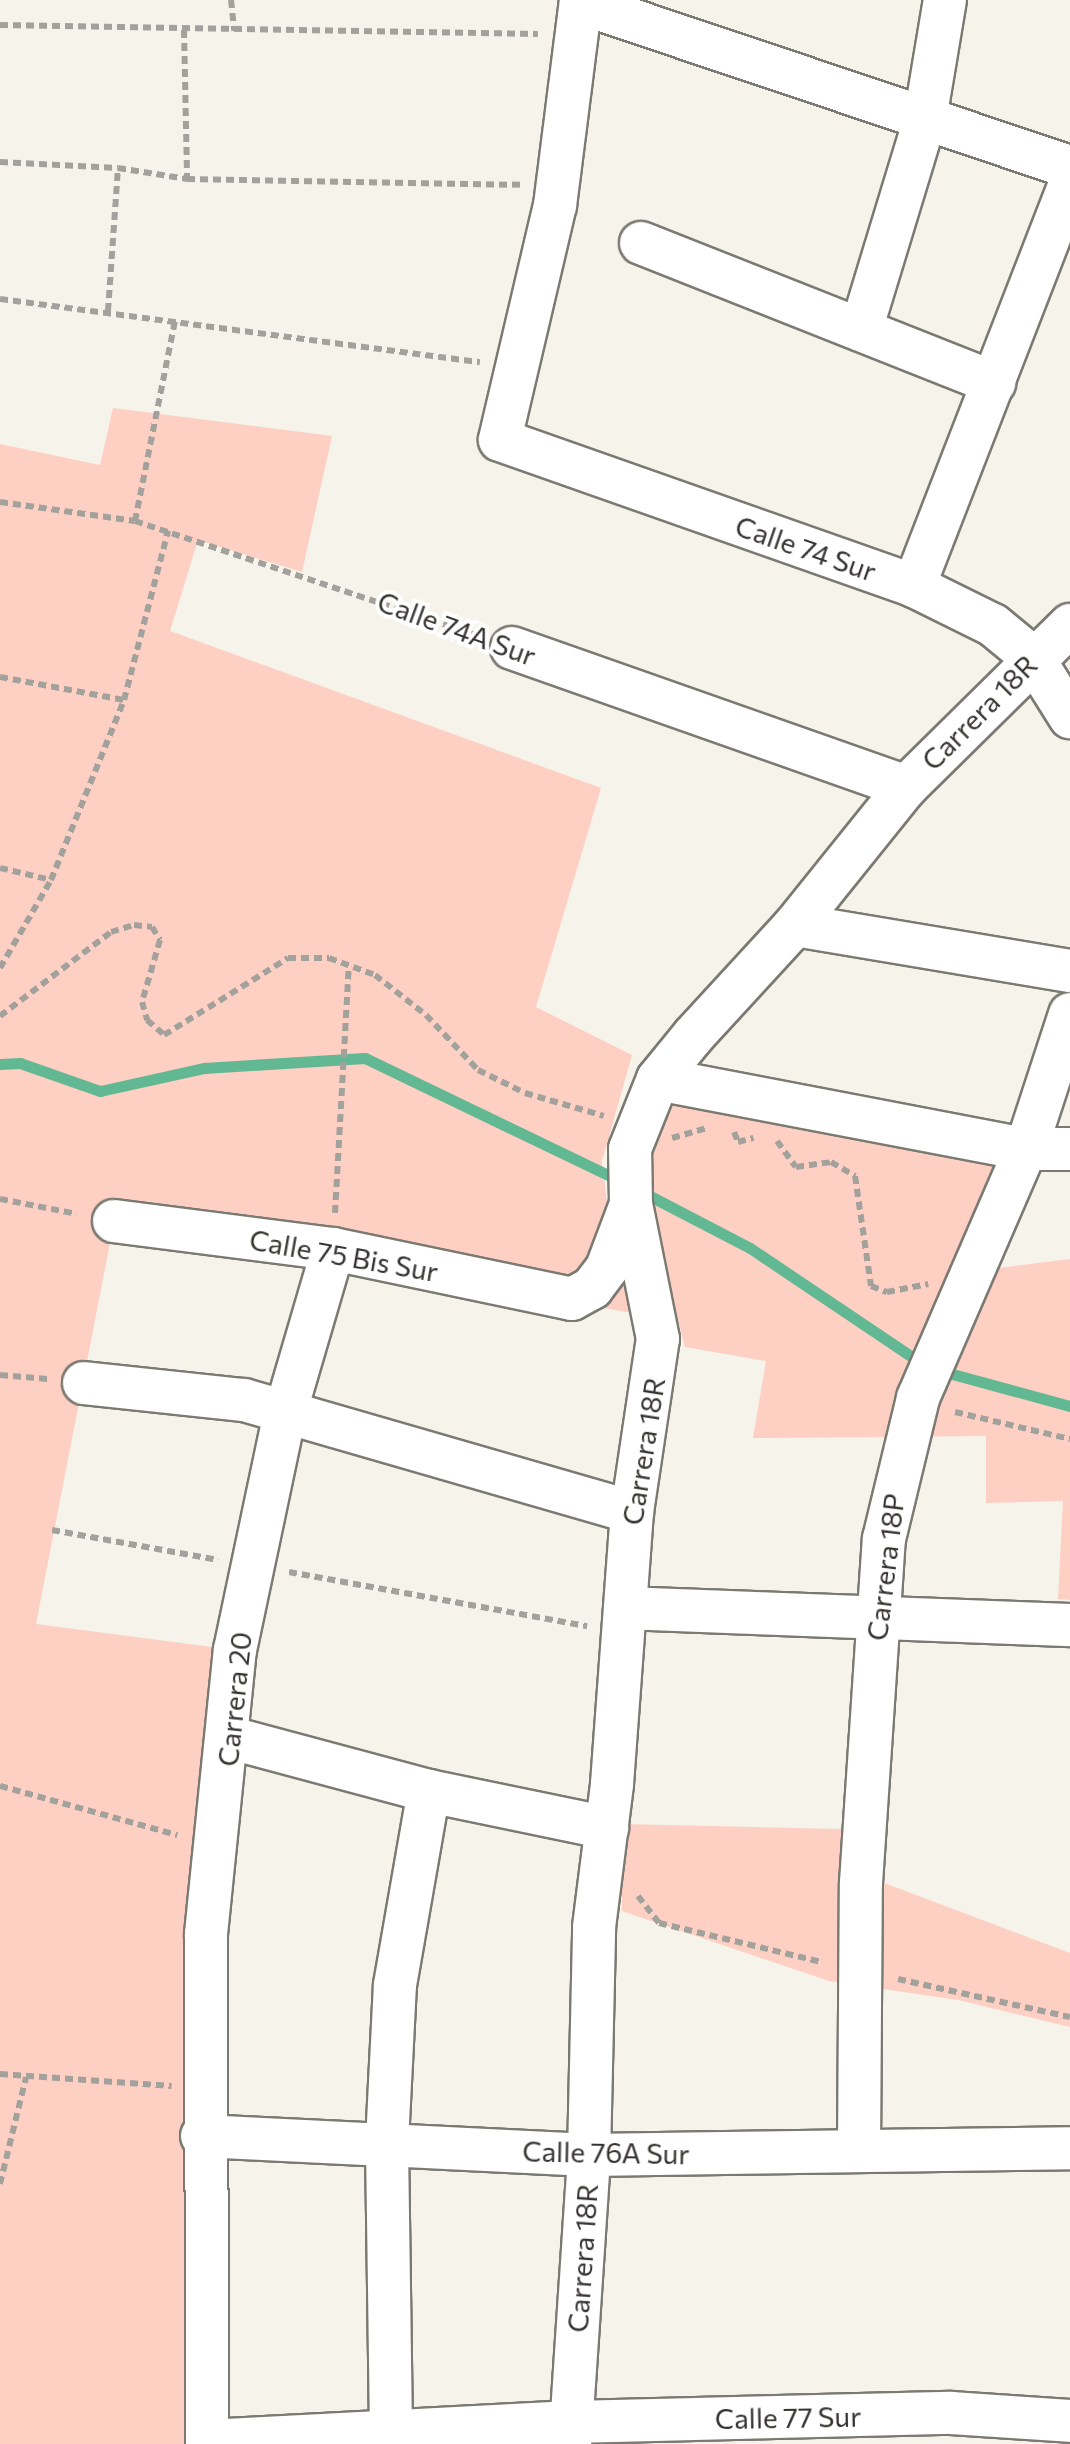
<!DOCTYPE html>
<html>
<head>
<meta charset="utf-8">
<style>
	body { margin:0 }
	#map { position:relative; width:1070px; height:2444px; overflow:hidden; background:#f5f3ea; font-family:Commissioner,sans-serif }
	div>[style] { position:absolute }
	.green>* { inset:0; background:#fecfc3 }
	.stream>* { height:11px; margin:-5.5px; padding:0 5.5px; transform-origin:5.5px; border-radius:5.5px; background:#62b892 }
	.path>* { height:6px; margin-top:-3px; transform-origin:0; background:repeating-linear-gradient(90deg,#a3a19b 0 8px,transparent 0 13px) }
	.roads { filter:drop-shadow(2px 0 #7b7a72) drop-shadow(-2px 0 #7b7a72) drop-shadow(0 2px #7b7a72) drop-shadow(0 -2px #7b7a72) }
	.minor>* { height:42px; margin:-21px; padding:0 21px; transform-origin:21px; border-radius:21px; background:#fff }
	span { translate:-50% -50%; white-space:nowrap; text-align:center; line-height:1.15; -webkit-text-stroke:8px #fff; paint-order:stroke }
	.street-label { font-size:28px; color:#343330 }
</style>
</head>
<body>
<div id="map">
	<div class="green">
		<div style="clip-path:polygon(113px 408px,332px 436px,302px 572px,198px 540px,170px 631px,601px 788px,536px 1007px,632px 1055px,602px 1161px,608px 1211px,638px 1314px,114px 1222px,36px 1624px,235px 1650px,207px 2444px,0 2444px,0 444px,100px 465px)"></div>
		<div style="clip-path:polygon(673px 1095px,1037px 1161px,999px 1268px,1070px 1259px,1070px 1600px,1058px 1599px,1063px 1501px,986px 1503px,986px 1436px,753px 1438px,766px 1361px,685px 1347px,653px 1223px,648px 1145px)"></div>
		<div style="clip-path:polygon(622px 1824px,881px 1830px,879px 1881px,1070px 1953px,1070px 2027px,958px 2000px,829px 1981px,622px 1911px)"></div>
	</div>
	<div class="stream">
		<div style="left:0;top:1064px;width:20px;rotate:-3deg"></div>
		<div style="left:20px;top:1063px;width:85px;rotate:19.3deg"></div>
		<div style="left:100px;top:1091px;width:107px;rotate:-12.5deg"></div>
		<div style="left:204px;top:1068px;width:161px;rotate:-3.6deg"></div>
		<div style="left:365px;top:1058px;width:270px;rotate:25.7deg"></div>
		<div style="left:650px;top:1196px;width:113px;rotate:27.5deg"></div>
		<div style="left:750px;top:1248px;width:192px;rotate:33.9deg"></div>
		<div style="left:945px;top:1372px;width:130px;rotate:15.2deg"></div>
	</div>
	<div class="path">
		<div style="left:231px;top:0;width:31px;rotate:84deg"></div>
		<div style="left:0;top:25px;width:538px;rotate:0.96deg"></div>
		<div style="left:184px;top:30px;width:149px;rotate:88.8deg"></div>
		<div style="left:0;top:162px;width:118px;rotate:2.9deg"></div>
		<div style="left:118px;top:168px;width:70px;rotate:9.1deg"></div>
		<div style="left:187px;top:179px;width:336px;rotate:1deg"></div>
		<div style="left:0;top:299px;width:484px;rotate:7.5deg"></div>
		<div style="left:108px;top:311px;width:143px;rotate:-86deg"></div>
		<div style="left:0;top:502px;width:136px;rotate:8deg"></div>
		<div style="left:135px;top:521px;width:362px;rotate:18.5deg"></div>
		<div style="left:135px;top:521px;width:204px;rotate:-78.7deg"></div>
		<div style="left:0;top:677px;width:126px;rotate:10.5deg"></div>
		<div style="left:0;top:868px;width:52px;rotate:13.2deg"></div>
		<div style="left:0;top:968px;width:102px;rotate:-59.9deg"></div>
		<div style="left:51px;top:880px;width:194px;rotate:-67.9deg"></div>
		<div style="left:124px;top:700px;width:175px;rotate:-75.4deg"></div>
		<div style="left:0;top:1016px;width:139px;rotate:-37.1deg"></div>
		<div style="left:111px;top:932px;width:24px;rotate:-17deg"></div>
		<div style="left:134px;top:925px;width:18px;rotate:6deg"></div>
		<div style="left:152px;top:927px;width:15px;rotate:58deg"></div>
		<div style="left:160px;top:940px;width:65px;rotate:106.2deg"></div>
		<div style="left:142px;top:1002px;width:19px;rotate:74deg"></div>
		<div style="left:147px;top:1020px;width:23px;rotate:41deg"></div>
		<div style="left:164px;top:1035px;width:146px;rotate:-31.8deg"></div>
		<div style="left:288px;top:958px;width:41px"></div>
		<div style="left:329px;top:958px;width:49px;rotate:20.3deg"></div>
		<div style="left:375px;top:975px;width:65px;rotate:38.1deg"></div>
		<div style="left:426px;top:1015px;width:76px;rotate:46.6deg"></div>
		<div style="left:478px;top:1070px;width:52px;rotate:26.1deg"></div>
		<div style="left:525px;top:1093px;width:82px;rotate:16.2deg"></div>
		<div style="left:734px;top:1132px;width:11px;rotate:68deg"></div>
		<div style="left:738px;top:1142px;width:16px;rotate:-15deg"></div>
		<div style="left:672px;top:1138px;width:36px;rotate:-16deg"></div>
		<div style="left:777px;top:1141px;width:32px;rotate:54deg"></div>
		<div style="left:796px;top:1167px;width:35px;rotate:-8deg"></div>
		<div style="left:831px;top:1162px;width:28px;rotate:30deg"></div>
		<div style="left:855px;top:1176px;width:111px;rotate:81.7deg"></div>
		<div style="left:871px;top:1286px;width:17px;rotate:21deg"></div>
		<div style="left:887px;top:1292px;width:42px;rotate:-11deg"></div>
		<div style="left:0;top:1199px;width:78px;rotate:11deg"></div>
		<div style="left:335px;top:1213px;width:247px;rotate:-86.8deg"></div>
		<div style="left:0;top:1375px;width:48px;rotate:4.8deg"></div>
		<div style="left:955px;top:1412px;width:118px;rotate:13.2deg"></div>
		<div style="left:52px;top:1530px;width:169px;rotate:10.2deg"></div>
		<div style="left:289px;top:1572px;width:303px;rotate:10.3deg"></div>
		<div style="left:0;top:1786px;width:184px;rotate:15.5deg"></div>
		<div style="left:638px;top:1896px;width:34px;rotate:52deg"></div>
		<div style="left:659px;top:1923px;width:168px;rotate:13.5deg"></div>
		<div style="left:898px;top:1979px;width:176px;rotate:12.5deg"></div>
		<div style="left:0;top:2074px;width:172px;rotate:4deg"></div>
		<div style="left:0;top:2184px;width:110px;rotate:-76.3deg"></div>
	</div>
	<div class="roads">
		<div class="minor">
			<div style="left:581px;top:0;width:207px;rotate:97.2deg"></div>
			<div style="left:555px;top:205px;width:241px;rotate:103.2deg"></div>
			<div style="left:500px;top:440px;width:439px;rotate:19.4deg"></div>
			<div style="left:914px;top:586px;width:88px;rotate:26.3deg"></div>
			<div style="left:993px;top:625px;width:52px;rotate:39.5deg"></div>
			<div style="left:1033px;top:658px;width:70px;rotate:57.9deg"></div>
			<div style="left:581px;top:3px;width:516px;rotate:18.54deg"></div>
			<div style="left:641px;top:243px;width:380px;rotate:21.6deg"></div>
			<div style="left:861px;top:330px;width:220px;rotate:-73.1deg"></div>
			<div style="left:925px;top:119px;width:121px;rotate:-80.5deg"></div>
			<div style="left:914px;top:586px;width:431px;rotate:-68.8deg"></div>
			<div style="left:512px;top:648px;width:418px;rotate:19.4deg"></div>
			<div style="left:795px;top:925px;width:279px;rotate:9.5deg"></div>
			<div style="left:658px;top:1079px;width:375px;rotate:10.8deg"></div>
			<div style="left:1026px;top:1149px;width:44px"></div>
			<div style="left:114px;top:1221px;width:221px;rotate:7.3deg"></div>
			<div style="left:333px;top:1249px;width:244px;rotate:11.8deg"></div>
			<div style="left:572px;top:1299px;width:23px;rotate:-29deg"></div>
			<div style="left:592px;top:1288px;width:25px;rotate:-53deg"></div>
			<div style="left:607px;top:1268px;width:68px;rotate:-69.4deg"></div>
			<div style="left:84px;top:1383px;width:161px;rotate:6.1deg"></div>
			<div style="left:244px;top:1400px;width:404px;rotate:16.1deg"></div>
			<div style="left:625px;top:1608px;width:445px;rotate:2.2deg"></div>
			<div style="left:231px;top:1738px;width:205px;rotate:15deg"></div>
			<div style="left:429px;top:1791px;width:182px;rotate:11.7deg"></div>
			<div style="left:202px;top:2136px;width:387px;rotate:2.8deg"></div>
			<div style="left:589px;top:2155px;width:481px;rotate:-0.8deg"></div>
			<div style="left:859px;top:2151px;width:268px;rotate:-89.6deg"></div>
			<div style="left:861px;top:1883px;width:345px;rotate:-86.2deg"></div>
			<div style="left:884px;top:1539px;width:145px;rotate:-76.4deg"></div>
			<div style="left:918px;top:1398px;width:271px;rotate:-66.6deg"></div>
			<div style="left:1026px;top:1149px;width:142px;rotate:-71.9deg"></div>
			<div style="left:391px;top:2431px;width:289px;rotate:-90.8deg"></div>
			<div style="left:387px;top:2142px;width:157px;rotate:-87.1deg"></div>
			<div style="left:395px;top:1985px;width:197px;rotate:-80.1deg"></div>
			<div style="left:207px;top:2441px;width:365px;rotate:-3deg"></div>
			<div style="left:572px;top:2422px;width:379px;rotate:-1.4deg"></div>
			<div style="left:951px;top:2413px;width:119px;rotate:3.8deg"></div>
			<div style="left:207px;top:2444px;width:510px;rotate:-90.11deg"></div>
			<div style="left:206px;top:1934px;width:285px;rotate:-84.2deg"></div>
			<div style="left:235px;top:1650px;width:238px;rotate:-78.1deg"></div>
			<div style="left:284px;top:1417px;width:175px;rotate:-73.7deg"></div>
			<div style="left:570px;top:2444px;width:290px;rotate:-86.2deg"></div>
			<div style="left:589px;top:2155px;width:228px;rotate:-88.7deg"></div>
			<div style="left:594px;top:1927px;width:144px;rotate:-82.8deg"></div>
			<div style="left:612px;top:1784px;width:273px;rotate:-85.8deg"></div>
			<div style="left:632px;top:1512px;width:175px;rotate:-81.5deg"></div>
			<div style="left:658px;top:1339px;width:138px;rotate:-101.3deg"></div>
			<div style="left:631px;top:1204px;width:55px;rotate:-91deg"></div>
			<div style="left:630px;top:1149px;width:75px;rotate:-68.2deg"></div>
			<div style="left:658px;top:1079px;width:57px;rotate:-50.7deg"></div>
			<div style="left:694px;top:1035px;width:149px;rotate:-47.4deg"></div>
			<div style="left:795px;top:925px;width:177px;rotate:-51.2deg"></div>
			<div style="left:906px;top:787px;width:231px;rotate:-44.6deg"></div>
		</div>
	</div>
	<div class="street-label">
		<span style="left:806px;top:548px;rotate:19deg">Calle 74 Sur</span>
		<span style="left:457px;top:628px;rotate:20deg">Calle 74A Sur</span>
		<span style="left:979px;top:712px;rotate:-45deg">Carrera 18R</span>
		<span style="left:344px;top:1255px;rotate:10deg">Calle 75 Bis Sur</span>
		<span style="left:643px;top:1451px;rotate:-81deg">Carrera 18R</span>
		<span style="left:885px;top:1567px;rotate:-83deg">Carrera 18P</span>
		<span style="left:234px;top:1699px;rotate:-84deg">Carrera 20</span>
		<span style="left:606px;top:2152px;rotate:1deg">Calle 76A Sur</span>
		<span style="left:582px;top:2258px;rotate:-86deg">Carrera 18R</span>
		<span style="left:788px;top:2417px;rotate:-1deg">Calle 77 Sur</span>
	</div>
</div>
</body>
</html>
